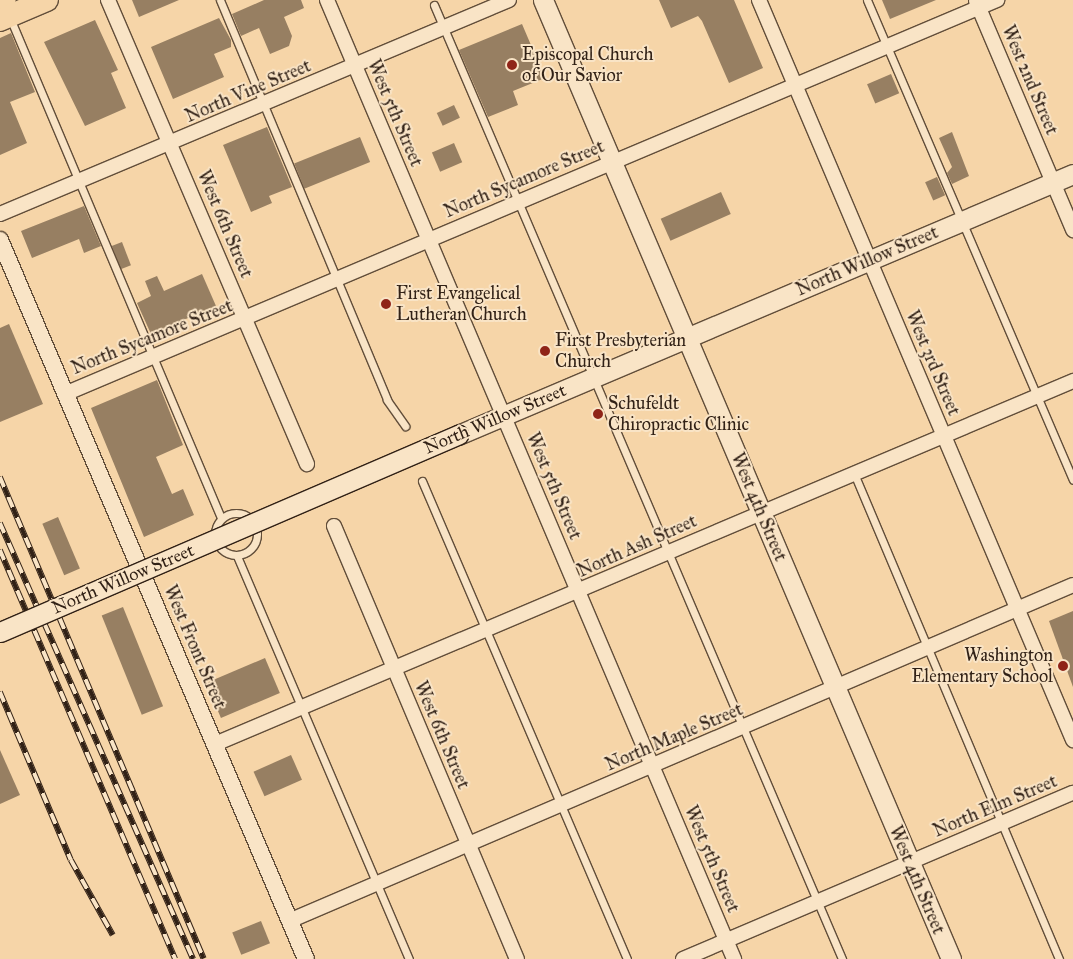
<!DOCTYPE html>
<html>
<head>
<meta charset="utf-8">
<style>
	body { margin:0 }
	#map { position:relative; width:1073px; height:959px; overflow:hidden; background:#f6d5a8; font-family:"IM FELL Great Primer",serif }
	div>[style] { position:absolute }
	.building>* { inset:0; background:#977f62; transform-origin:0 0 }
	.roads { filter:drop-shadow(1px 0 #624e3a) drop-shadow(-1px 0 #624e3a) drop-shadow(0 1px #624e3a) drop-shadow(0 -1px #624e3a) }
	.service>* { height:7px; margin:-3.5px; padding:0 3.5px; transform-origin:3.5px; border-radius:3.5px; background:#f9e4c6 }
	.service>.ring { margin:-3.5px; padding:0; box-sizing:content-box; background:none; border:7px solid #f9e4c6; border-radius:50% }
	.minor>* { height:14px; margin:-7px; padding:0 7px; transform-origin:7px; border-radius:7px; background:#f9e4c6 }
	.tertiary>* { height:16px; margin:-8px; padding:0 8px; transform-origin:8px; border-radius:8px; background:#f9e4c6 }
	.secondary>* { height:19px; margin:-9.5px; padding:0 9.5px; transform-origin:9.5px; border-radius:9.5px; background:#f9e4c6 }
	.trunk>* { height:22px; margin:-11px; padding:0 11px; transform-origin:11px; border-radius:11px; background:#f6d5a8 }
	.rail>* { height:5.5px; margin-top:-2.75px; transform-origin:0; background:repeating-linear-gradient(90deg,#f9e4c6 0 11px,#312116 0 22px); box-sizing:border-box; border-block:1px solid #312116 }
	.bridges { filter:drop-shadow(1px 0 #312116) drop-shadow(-1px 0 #312116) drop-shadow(0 1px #312116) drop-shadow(0 -1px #312116) }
	.secondary-bridge>* { height:19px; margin:-9.5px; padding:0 9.5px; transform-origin:9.5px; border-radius:9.5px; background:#f9e4c6 }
	.dots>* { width:14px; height:14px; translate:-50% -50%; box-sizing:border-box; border:2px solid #f9e4c6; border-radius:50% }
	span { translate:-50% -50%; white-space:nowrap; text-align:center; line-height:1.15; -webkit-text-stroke:4px #f9e4c6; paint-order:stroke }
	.poi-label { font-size:18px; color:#312116 }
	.left { translate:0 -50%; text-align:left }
	.right { translate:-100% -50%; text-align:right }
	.street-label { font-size:18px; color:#312116 }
</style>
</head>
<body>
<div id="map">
	<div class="building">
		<div style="clip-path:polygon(132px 0,179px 0,139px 17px)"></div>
		<div style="clip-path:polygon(264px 0,301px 0,304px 8px,284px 17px,292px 36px,289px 46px,270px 54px,259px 28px,241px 36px,232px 14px)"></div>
		<div style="clip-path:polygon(659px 0,734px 0,763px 68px,729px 83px,702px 21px,698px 16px,671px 28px)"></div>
		<div style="clip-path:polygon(882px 0,936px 0,890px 19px)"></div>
		<div style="clip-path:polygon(219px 18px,231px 40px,231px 47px,214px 54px,224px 77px,173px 99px,151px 47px)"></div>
		<div style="clip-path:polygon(95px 20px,118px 70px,111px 73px,126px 108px,85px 126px,44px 42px)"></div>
		<div style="clip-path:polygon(522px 24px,545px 78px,513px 91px,518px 105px,488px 117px,459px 50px)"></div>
		<div style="clip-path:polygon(11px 33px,35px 92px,10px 102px,27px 143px,0 155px,0 38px)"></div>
		<div style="left:891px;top:74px;width:21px;height:26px;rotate:67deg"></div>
		<div style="left:454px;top:105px;width:14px;height:19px;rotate:65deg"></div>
		<div style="clip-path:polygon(267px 127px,292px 187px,269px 196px,272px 203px,251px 212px,223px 145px)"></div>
		<div style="clip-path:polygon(952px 132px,969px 176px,952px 184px,947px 173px,952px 167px,939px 138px)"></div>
		<div style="left:360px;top:137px;width:27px;height:71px;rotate:68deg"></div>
		<div style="left:454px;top:143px;width:21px;height:24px;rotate:67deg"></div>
		<div style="left:937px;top:177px;width:20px;height:13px;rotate:66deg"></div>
		<div style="left:721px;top:192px;width:24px;height:66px;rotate:66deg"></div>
		<div style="clip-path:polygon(84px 206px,101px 246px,84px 253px,79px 239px,32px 258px,21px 231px)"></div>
		<div style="left:122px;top:242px;width:25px;height:11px;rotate:69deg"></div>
		<div style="clip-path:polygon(202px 274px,216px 306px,151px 334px,137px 303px,151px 296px,145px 281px,157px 276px,164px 291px)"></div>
		<div style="clip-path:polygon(9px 324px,43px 404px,0 422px,0 328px)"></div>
		<div style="clip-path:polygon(157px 380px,183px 445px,156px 457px,172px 494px,183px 489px,194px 515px,144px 537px,91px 408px)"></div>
		<div style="left:58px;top:517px;width:56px;height:17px;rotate:67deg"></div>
		<div style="left:123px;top:607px;width:107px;height:23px;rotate:68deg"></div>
		<div style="clip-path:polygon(1073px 611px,1073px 687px,1049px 621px)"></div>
		<div style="left:265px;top:658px;width:38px;height:64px;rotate:67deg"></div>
		<div style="clip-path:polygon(0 750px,20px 795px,0 804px)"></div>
		<div style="left:291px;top:755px;width:27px;height:41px;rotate:66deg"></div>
		<div style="left:261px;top:921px;width:24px;height:31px;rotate:68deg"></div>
	</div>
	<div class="roads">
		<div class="service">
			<div style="left:220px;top:0;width:433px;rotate:67.3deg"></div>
			<div style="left:387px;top:400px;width:32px;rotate:55deg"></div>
			<div style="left:867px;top:0;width:522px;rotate:66.77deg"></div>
			<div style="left:434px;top:5px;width:1038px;rotate:66.84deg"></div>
			<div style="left:13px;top:25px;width:535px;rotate:67.12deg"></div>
			<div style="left:853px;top:471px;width:530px;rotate:67.11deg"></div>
			<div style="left:422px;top:481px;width:520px;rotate:66.79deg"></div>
			<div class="ring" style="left:215px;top:513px;width:35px;height:35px"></div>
			<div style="left:237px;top:556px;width:438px;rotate:66.9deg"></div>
		</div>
		<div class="minor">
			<div style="left:108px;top:0;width:505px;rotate:66.79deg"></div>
			<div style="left:327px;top:0;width:1042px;rotate:67deg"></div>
			<div style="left:759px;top:0;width:804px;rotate:67.01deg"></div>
			<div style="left:976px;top:1px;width:249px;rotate:67deg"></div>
			<div style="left:0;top:214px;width:552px;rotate:-22.8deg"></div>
			<div style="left:67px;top:393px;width:1010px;rotate:-22.91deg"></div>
			<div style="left:334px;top:526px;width:470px;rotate:67.1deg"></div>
			<div style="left:215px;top:744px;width:932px;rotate:-22.93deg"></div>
			<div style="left:289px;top:921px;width:853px;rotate:-23.2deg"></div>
			<div style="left:683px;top:959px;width:424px;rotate:-23.1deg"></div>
		</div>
		<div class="tertiary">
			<div style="left:0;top:240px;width:781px;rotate:66.95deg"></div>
		</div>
		<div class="secondary">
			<div style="left:543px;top:0;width:1042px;rotate:66.95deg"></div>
			<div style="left:458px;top:435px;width:668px;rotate:-23deg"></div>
		</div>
		<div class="trunk">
			<div style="left:0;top:2px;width:5px;rotate:-22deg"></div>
			<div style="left:0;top:20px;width:51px;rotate:-23.1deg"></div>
		</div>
	</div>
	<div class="rail">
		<div style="left:0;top:477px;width:523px;rotate:67.06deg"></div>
		<div style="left:0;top:523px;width:477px;rotate:66.1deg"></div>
		<div style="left:0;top:550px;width:445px;rotate:66.8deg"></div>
		<div style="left:0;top:692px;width:182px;rotate:67.1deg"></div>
		<div style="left:71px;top:860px;width:86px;rotate:60.8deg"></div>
	</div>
	<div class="bridges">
		<div class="secondary-bridge">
			<div style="left:0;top:632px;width:499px;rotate:-23.3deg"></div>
		</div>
	</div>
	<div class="dots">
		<div style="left:512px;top:65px;background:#8f2418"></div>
		<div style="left:386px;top:304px;background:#8f2418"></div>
		<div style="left:545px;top:351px;background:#8f2418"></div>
		<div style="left:598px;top:414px;background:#8f2418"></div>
		<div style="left:1063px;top:666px;background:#8f2418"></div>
	</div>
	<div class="poi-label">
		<span class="left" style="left:522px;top:65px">Episcopal Church<br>of Our Savior</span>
		<span class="left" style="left:396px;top:304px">First Evangelical<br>Lutheran Church</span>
		<span class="left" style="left:555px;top:351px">First Presbyterian<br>Church</span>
		<span class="left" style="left:608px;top:414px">Schufeldt<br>Chiropractic Clinic</span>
		<span class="right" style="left:1053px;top:666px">Washington<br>Elementary School</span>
	</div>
	<div class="street-label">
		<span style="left:1030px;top:80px;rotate:67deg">West 2nd Street</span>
		<span style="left:248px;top:91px;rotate:-23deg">North Vine Street</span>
		<span style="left:395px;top:113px;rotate:67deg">West 5th Street</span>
		<span style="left:524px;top:179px;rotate:-23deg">North Sycamore Street</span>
		<span style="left:225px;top:224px;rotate:67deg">West 6th Street</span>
		<span style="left:867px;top:261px;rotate:-23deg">North Willow Street</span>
		<span style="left:152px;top:337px;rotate:-22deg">North Sycamore Street</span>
		<span style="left:933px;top:363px;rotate:67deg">West 3rd Street</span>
		<span style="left:495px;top:419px;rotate:-23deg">North Willow Street</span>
		<span style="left:554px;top:486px;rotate:67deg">West 5th Street</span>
		<span style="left:759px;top:507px;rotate:67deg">West 4th Street</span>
		<span style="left:637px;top:546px;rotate:-24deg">North Ash Street</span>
		<span style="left:123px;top:579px;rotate:-23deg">North Willow Street</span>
		<span style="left:195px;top:647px;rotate:67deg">West Front Street</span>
		<span style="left:442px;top:735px;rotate:67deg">West 6th Street</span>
		<span style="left:674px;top:737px;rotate:-23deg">North Maple Street</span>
		<span style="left:995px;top:806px;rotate:-23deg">North Elm Street</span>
		<span style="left:712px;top:859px;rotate:67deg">West 5th Street</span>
		<span style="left:917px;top:880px;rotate:67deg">West 4th Street</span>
	</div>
</div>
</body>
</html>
